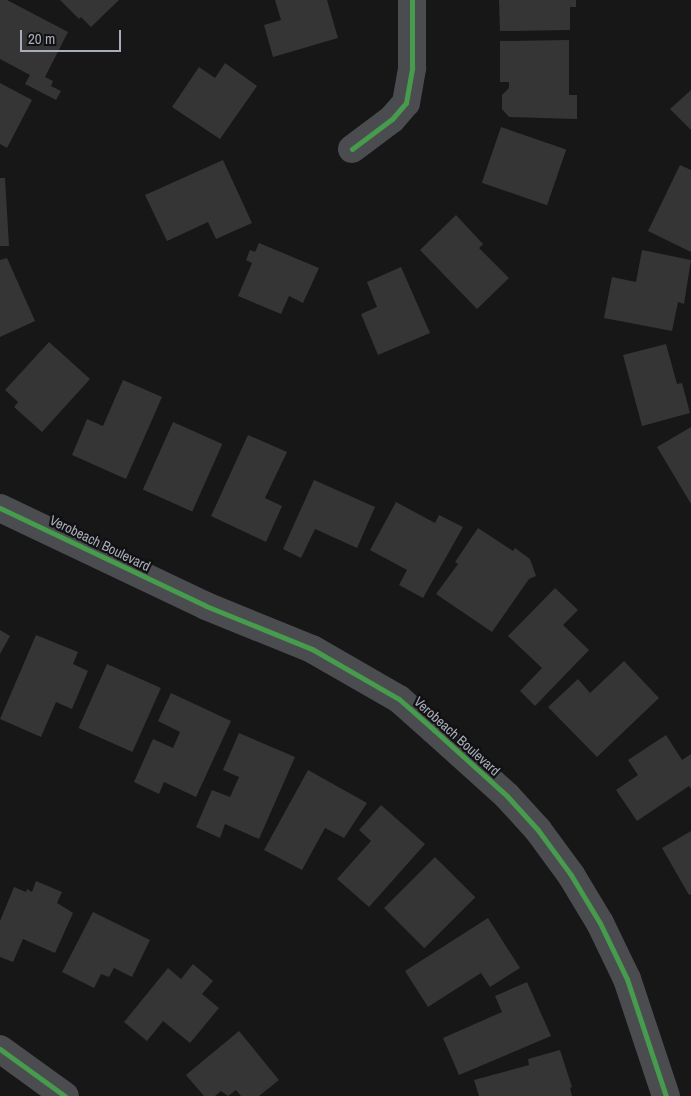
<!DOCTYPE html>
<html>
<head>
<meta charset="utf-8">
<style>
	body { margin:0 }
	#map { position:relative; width:691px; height:1096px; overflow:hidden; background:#171717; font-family:"Archivo Narrow",sans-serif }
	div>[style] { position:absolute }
	.building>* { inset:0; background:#353536; transform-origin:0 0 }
	.minor>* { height:28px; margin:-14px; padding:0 14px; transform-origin:14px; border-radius:14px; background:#4b4c50 }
	.cycleway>* { height:5px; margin:-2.5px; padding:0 2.5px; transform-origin:2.5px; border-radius:2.5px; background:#469c4c }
	span { translate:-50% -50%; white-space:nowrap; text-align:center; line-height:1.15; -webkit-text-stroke:4.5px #111113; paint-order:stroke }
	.street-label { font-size:14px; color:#a8adb8 }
	.scale { position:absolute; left:20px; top:30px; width:101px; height:22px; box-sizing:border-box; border:2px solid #a8adb8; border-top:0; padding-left:6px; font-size:15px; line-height:18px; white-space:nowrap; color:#a8adb8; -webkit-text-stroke:4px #111113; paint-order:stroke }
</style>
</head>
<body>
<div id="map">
	<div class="building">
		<div style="clip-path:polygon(0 0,7px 0,68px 32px,45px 77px,53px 81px,51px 86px,61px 91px,56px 100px,25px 84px,30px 75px,0 59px)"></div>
		<div style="clip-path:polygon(60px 0,119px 0,91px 27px,81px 17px,79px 19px)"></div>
		<div style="clip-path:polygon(275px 0,327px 0,338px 38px,273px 57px,264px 25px,281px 20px)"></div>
		<div style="clip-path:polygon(499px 0,576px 0,576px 7px,570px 7px,570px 30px,500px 31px)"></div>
		<div style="clip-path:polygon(569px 40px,569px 95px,577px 95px,577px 119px,509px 117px,502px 109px,502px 95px,509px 88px,509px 82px,500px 82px,500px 41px)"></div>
		<div style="clip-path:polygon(225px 63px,257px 86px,220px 139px,172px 107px,199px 67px,215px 78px)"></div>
		<div style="clip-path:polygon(0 83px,32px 100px,7px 148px,0 144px)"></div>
		<div style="clip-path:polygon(691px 90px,691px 130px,670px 109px)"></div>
		<div style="left:501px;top:127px;width:69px;height:59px;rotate:19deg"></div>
		<div style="clip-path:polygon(223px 160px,252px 223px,216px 239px,208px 222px,167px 241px,145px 195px)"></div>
		<div style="clip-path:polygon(680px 165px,691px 170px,691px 252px,648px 231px)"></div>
		<div style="clip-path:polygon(0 178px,5px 178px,9px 246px,0 246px)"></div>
		<div style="clip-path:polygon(456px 215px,483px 244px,479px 248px,509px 278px,477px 309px,420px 250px)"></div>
		<div style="clip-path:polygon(259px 243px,319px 268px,303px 303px,289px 296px,281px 314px,238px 296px,252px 263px,246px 260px,250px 250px,255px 252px)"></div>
		<div style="clip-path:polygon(642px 250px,691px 260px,684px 304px,678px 302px,672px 331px,604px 318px,612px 277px,636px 282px)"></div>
		<div style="clip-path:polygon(7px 258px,35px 321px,0 337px,0 260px)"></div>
		<div style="clip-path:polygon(401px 267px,430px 333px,378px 355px,361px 314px,377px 307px,367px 282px)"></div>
		<div style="clip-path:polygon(49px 342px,90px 379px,42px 432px,14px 407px,18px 402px,5px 390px)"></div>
		<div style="clip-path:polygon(666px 344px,677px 384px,682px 383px,690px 413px,642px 426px,623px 355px)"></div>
		<div style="clip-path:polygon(123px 380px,162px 397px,126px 479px,72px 455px,87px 419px,103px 426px)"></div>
		<div style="left:173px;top:422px;width:54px;height:74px;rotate:24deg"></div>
		<div style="clip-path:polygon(691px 427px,691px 504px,657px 447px)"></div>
		<div style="clip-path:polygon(248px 435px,287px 452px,265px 498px,282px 506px,266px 542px,211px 516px)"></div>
		<div style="clip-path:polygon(314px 480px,375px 507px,357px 548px,315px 529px,301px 558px,283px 549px)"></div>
		<div style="clip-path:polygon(396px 502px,435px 523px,439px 515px,463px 527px,423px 598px,399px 585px,407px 570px,370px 550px)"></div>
		<div style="clip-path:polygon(478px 528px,513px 551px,515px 548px,530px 559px,536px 576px,529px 579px,492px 632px,436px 594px,458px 564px,455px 562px)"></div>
		<div style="clip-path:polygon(555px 588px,578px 610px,563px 625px,589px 650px,535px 706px,520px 691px,542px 668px,508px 636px)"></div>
		<div style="clip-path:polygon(0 630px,10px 636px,0 654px)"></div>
		<div style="clip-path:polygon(36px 635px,78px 652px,73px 664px,88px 671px,72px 709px,56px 702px,41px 737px,0 719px)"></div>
		<div style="clip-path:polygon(624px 661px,659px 698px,597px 757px,548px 707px,578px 679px,590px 693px)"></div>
		<div style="left:107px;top:664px;width:59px;height:70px;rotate:24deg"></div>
		<div style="clip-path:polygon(171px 693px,231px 721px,196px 797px,164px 782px,159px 794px,134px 782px,153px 739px,173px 748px,180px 732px,158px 721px)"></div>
		<div style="clip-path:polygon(239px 733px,295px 757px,259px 839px,225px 824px,220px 838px,196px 827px,212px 790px,230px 797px,239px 777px,223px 770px)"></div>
		<div style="clip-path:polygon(666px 735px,682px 760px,691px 754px,691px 789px,689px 786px,637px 821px,616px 790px,638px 775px,628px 760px)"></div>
		<div style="clip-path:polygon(308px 770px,367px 803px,344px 838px,325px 828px,302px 870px,264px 850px)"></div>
		<div style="clip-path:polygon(381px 805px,425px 844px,369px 907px,337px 879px,371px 841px,359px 830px)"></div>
		<div style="clip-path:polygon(691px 831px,691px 894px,689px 895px,662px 848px)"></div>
		<div style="left:435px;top:857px;width:57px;height:72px;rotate:45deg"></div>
		<div style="clip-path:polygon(36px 881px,62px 892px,57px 903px,73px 913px,55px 953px,23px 939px,13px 962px,0 957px,0 921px,14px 887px,26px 892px,27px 889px,32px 892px)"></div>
		<div style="clip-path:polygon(93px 912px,150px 940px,132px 977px,114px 968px,109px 977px,101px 974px,94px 988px,62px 972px)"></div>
		<div style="clip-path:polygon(488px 918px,520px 968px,490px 987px,481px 973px,428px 1007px,405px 971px)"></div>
		<div style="clip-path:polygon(193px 964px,213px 981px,202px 994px,219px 1008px,190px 1043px,163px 1021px,147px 1041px,124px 1022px,168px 968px,181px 979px)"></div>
		<div style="clip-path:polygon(527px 982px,551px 1036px,459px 1075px,443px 1038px,502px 1012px,495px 996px)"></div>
		<div style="clip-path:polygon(239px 1031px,279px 1080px,259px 1096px,241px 1096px,236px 1090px,228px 1096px,221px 1091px,215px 1096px,204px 1096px,186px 1075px)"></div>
		<div style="clip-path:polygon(560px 1050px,572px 1087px,570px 1088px,572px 1096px,479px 1096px,474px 1080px,529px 1065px,528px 1059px)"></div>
	</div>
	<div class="minor">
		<div style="left:352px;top:149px;width:50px;rotate:-36.9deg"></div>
		<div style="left:392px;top:119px;width:21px;rotate:-49deg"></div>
		<div style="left:406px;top:103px;width:36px;rotate:-80deg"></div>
		<div style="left:412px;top:68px;width:68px;rotate:-90deg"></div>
		<div style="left:0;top:508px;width:228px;rotate:25.4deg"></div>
		<div style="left:206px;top:606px;width:114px;rotate:22.1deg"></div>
		<div style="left:312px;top:649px;width:100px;rotate:29.9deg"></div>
		<div style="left:399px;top:699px;width:47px;rotate:41.5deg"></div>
		<div style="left:434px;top:730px;width:98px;rotate:42.1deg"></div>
		<div style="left:507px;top:796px;width:46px;rotate:47.6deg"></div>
		<div style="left:538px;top:830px;width:56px;rotate:53.7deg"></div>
		<div style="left:571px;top:875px;width:56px;rotate:58.9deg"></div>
		<div style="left:600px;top:923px;width:62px;rotate:64.3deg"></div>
		<div style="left:627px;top:979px;width:123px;rotate:71.6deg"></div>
		<div style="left:0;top:1049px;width:80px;rotate:35.9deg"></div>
	</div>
	<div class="cycleway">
		<div style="left:352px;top:149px;width:50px;rotate:-36.9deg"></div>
		<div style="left:392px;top:119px;width:21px;rotate:-49deg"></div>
		<div style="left:406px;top:103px;width:36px;rotate:-80deg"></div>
		<div style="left:412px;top:68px;width:68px;rotate:-90deg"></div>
		<div style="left:0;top:508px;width:228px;rotate:25.4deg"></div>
		<div style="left:206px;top:606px;width:114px;rotate:22.1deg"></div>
		<div style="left:312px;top:649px;width:100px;rotate:29.9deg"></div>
		<div style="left:399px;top:699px;width:47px;rotate:41.5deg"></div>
		<div style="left:434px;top:730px;width:98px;rotate:42.1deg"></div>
		<div style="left:507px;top:796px;width:46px;rotate:47.6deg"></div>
		<div style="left:538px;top:830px;width:56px;rotate:53.7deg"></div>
		<div style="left:571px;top:875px;width:56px;rotate:58.9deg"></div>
		<div style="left:600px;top:923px;width:62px;rotate:64.3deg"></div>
		<div style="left:627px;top:979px;width:123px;rotate:71.6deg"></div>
		<div style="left:0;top:1049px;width:80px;rotate:35.9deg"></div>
	</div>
	<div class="street-label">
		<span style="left:100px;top:543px;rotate:26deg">Verobeach Boulevard</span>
		<span style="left:457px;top:736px;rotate:42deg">Verobeach Boulevard</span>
	</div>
	<div class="scale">20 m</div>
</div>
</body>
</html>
